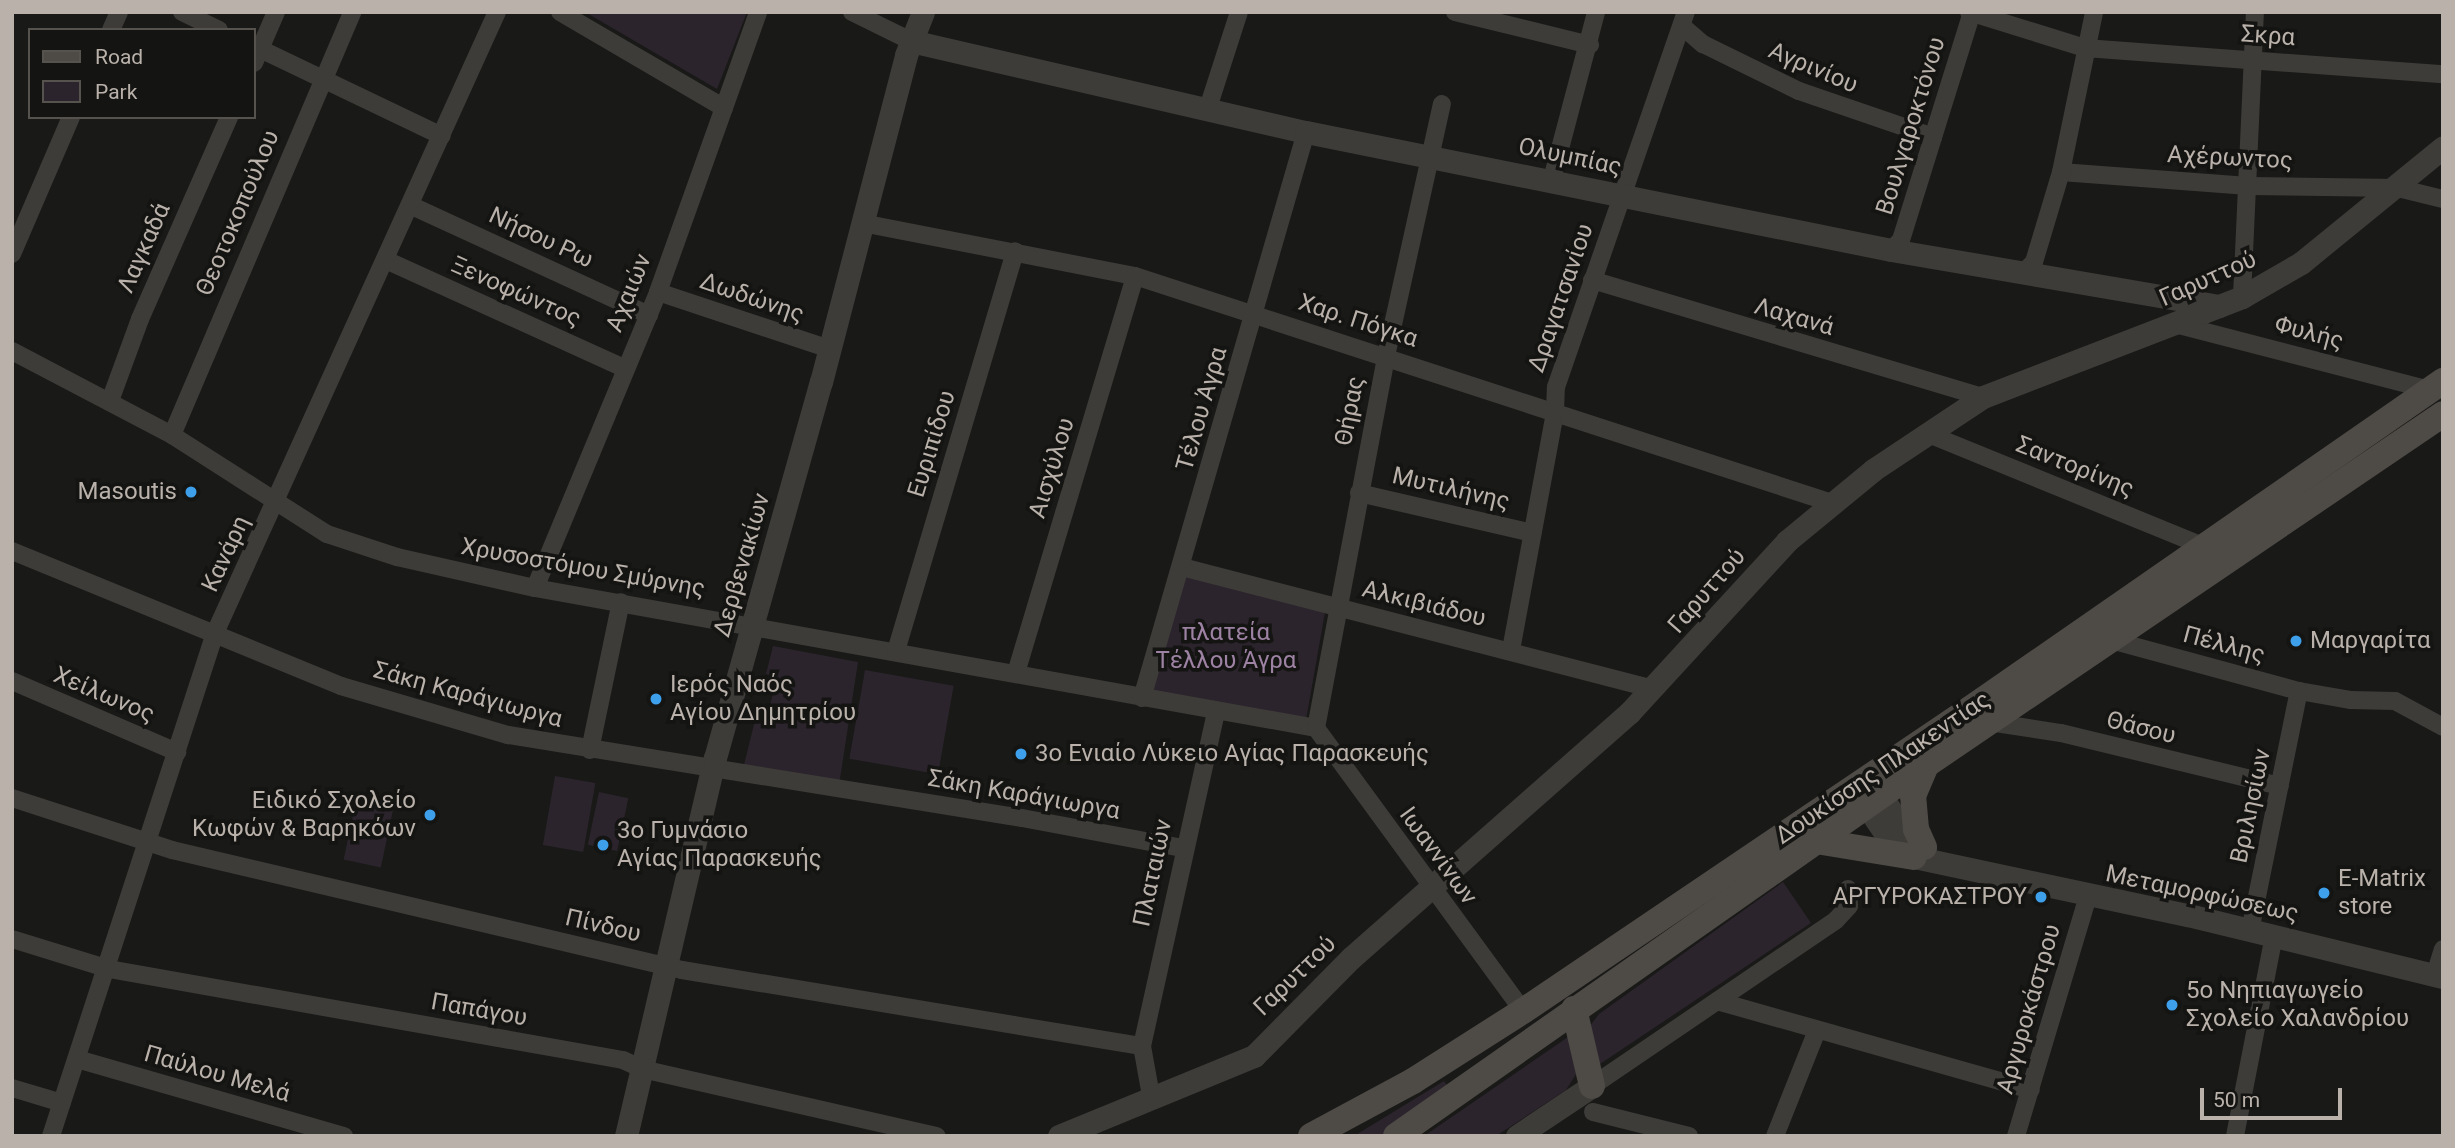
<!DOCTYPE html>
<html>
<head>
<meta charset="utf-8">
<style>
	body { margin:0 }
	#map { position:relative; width:2455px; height:1148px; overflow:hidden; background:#191917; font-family:Roboto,sans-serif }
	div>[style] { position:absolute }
	.green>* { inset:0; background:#2b242c; transform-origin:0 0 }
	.minor>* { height:18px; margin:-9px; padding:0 9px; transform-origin:9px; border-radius:9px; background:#3e3c39 }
	.tertiary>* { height:23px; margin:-11.5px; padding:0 11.5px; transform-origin:11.5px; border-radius:11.5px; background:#3e3c39 }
	.secondary>* { height:26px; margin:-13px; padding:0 13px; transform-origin:13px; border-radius:13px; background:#4e4b47 }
	.dots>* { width:19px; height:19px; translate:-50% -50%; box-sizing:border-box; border:4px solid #141412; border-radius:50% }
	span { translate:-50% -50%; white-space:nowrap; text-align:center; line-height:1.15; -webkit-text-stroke:7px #141412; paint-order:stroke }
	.street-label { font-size:24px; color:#b9b1aa }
	.poi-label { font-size:24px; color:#b9b1aa }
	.right { translate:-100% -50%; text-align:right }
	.left { translate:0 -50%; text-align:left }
	.park-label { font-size:24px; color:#9d82a3 }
	.frame { position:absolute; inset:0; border:14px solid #b9b1aa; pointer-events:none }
	.legend { position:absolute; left:28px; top:28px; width:228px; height:91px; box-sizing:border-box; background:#141412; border:2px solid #56534f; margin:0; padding:9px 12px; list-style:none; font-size:21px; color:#b9b1aa }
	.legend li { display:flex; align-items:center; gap:14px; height:35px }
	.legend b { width:35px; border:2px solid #56534f }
	.scale { position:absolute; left:2200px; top:1088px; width:142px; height:32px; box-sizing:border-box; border:4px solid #b9b1aa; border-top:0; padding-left:9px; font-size:21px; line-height:24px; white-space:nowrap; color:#b9b1aa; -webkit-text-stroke:5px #141412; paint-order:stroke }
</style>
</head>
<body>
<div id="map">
	<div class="green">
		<div style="clip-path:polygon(585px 12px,747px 12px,717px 89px)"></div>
		<div style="clip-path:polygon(1186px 575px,1325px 612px,1306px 720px,1150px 694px)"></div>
		<div style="clip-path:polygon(773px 646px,858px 662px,839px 785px,743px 769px,757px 712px,768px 714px,777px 677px,766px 674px)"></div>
		<div style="left:865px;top:670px;width:90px;height:90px;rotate:10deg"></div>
		<div style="left:555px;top:776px;width:41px;height:70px;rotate:10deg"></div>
		<div style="left:358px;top:792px;width:38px;height:69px;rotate:12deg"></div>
		<div style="left:599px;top:792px;width:30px;height:54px;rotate:12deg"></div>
		<div style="clip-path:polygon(1783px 882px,1811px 923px,1594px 1068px,1587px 1030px,1599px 1014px)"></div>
		<div style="clip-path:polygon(1568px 1037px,1578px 1071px,1566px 1090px,1496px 1136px,1424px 1136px)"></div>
		<div style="clip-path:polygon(1444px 1081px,1449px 1088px,1381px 1136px,1354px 1136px)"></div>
	</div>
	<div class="minor">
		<div style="left:182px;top:12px;width:41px;rotate:25.9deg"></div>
		<div style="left:560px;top:12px;width:190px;rotate:30.3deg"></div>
		<div style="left:852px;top:12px;width:66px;rotate:26.2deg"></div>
		<div style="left:1455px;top:12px;width:139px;rotate:13.7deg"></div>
		<div style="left:1969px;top:12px;width:121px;rotate:17.2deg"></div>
		<div style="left:2085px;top:48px;width:359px;rotate:4.2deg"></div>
		<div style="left:1682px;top:26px;width:28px;rotate:41deg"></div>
		<div style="left:1703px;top:44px;width:107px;rotate:26.1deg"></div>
		<div style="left:1799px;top:91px;width:142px;rotate:18.9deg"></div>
		<div style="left:111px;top:30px;width:20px;rotate:-66deg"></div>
		<div style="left:254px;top:46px;width:208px;rotate:25.6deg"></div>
		<div style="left:254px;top:63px;width:56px;rotate:-66.7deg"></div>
		<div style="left:1207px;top:111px;width:104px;rotate:-72.1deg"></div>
		<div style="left:2061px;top:172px;width:188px;rotate:4.3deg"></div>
		<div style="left:2248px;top:186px;width:150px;rotate:0.8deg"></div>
		<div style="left:2398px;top:188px;width:46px;rotate:13.7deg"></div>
		<div style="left:1552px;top:179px;width:173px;rotate:-75.2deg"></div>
		<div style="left:412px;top:206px;width:261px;rotate:24.7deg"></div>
		<div style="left:862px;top:223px;width:278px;rotate:11deg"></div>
		<div style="left:1135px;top:276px;width:730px;rotate:18.04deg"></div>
		<div style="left:1891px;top:250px;width:14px;rotate:-45deg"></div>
		<div style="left:1901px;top:240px;width:239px;rotate:-72.7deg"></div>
		<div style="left:12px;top:254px;width:149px;rotate:-66.7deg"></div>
		<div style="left:388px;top:261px;width:259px;rotate:24.4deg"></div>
		<div style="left:2022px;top:274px;width:17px;rotate:-45deg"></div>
		<div style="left:2034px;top:262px;width:94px;rotate:-73.3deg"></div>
		<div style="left:2061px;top:172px;width:163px;rotate:-78.3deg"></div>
		<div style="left:1592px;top:280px;width:408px;rotate:16.7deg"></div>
		<div style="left:658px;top:292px;width:180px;rotate:18.4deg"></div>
		<div style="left:2242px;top:297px;width:285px;rotate:-87.4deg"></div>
		<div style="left:2175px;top:324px;width:263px;rotate:14.5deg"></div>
		<div style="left:12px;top:351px;width:181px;rotate:27.7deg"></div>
		<div style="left:172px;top:435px;width:184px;rotate:32.6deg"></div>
		<div style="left:327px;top:534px;width:74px;rotate:18.2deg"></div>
		<div style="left:397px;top:557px;width:141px;rotate:12.7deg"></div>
		<div style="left:535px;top:588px;width:793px;rotate:10.16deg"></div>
		<div style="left:110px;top:401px;width:87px;rotate:-69.9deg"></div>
		<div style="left:140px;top:319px;width:221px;rotate:-66.2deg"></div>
		<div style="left:1926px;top:433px;width:301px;rotate:22.2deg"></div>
		<div style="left:172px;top:435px;width:460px;rotate:-66.9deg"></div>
		<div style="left:1359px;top:493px;width:178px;rotate:13deg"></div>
		<div style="left:12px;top:551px;width:356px;rotate:22.3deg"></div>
		<div style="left:341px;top:686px;width:174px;rotate:16.4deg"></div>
		<div style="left:508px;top:735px;width:521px;rotate:9.17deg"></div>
		<div style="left:1022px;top:818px;width:164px;rotate:10.6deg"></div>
		<div style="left:1182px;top:567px;width:488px;rotate:14.5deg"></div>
		<div style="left:535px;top:588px;width:321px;rotate:-67.4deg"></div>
		<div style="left:658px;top:292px;width:297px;rotate:-70.3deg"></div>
		<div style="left:2111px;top:640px;width:195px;rotate:15.2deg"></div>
		<div style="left:2299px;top:691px;width:53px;rotate:9.8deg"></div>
		<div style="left:2351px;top:700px;width:44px;rotate:1.3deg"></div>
		<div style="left:2395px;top:701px;width:55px;rotate:28.4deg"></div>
		<div style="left:1511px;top:650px;width:242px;rotate:-79.5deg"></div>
		<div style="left:1555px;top:412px;width:25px;rotate:-88deg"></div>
		<div style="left:1556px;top:387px;width:397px;rotate:-70.9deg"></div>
		<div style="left:896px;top:651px;width:417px;rotate:-73.4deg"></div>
		<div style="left:1016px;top:673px;width:414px;rotate:-73.3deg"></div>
		<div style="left:12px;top:681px;width:180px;rotate:23.3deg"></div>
		<div style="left:1142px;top:698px;width:589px;rotate:-73.84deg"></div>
		<div style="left:1989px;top:722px;width:73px;rotate:8.7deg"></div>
		<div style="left:2061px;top:733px;width:225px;rotate:13.6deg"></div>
		<div style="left:1316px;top:728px;width:379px;rotate:-79.3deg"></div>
		<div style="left:1386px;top:356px;width:258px;rotate:-77.5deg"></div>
		<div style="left:1316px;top:728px;width:351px;rotate:53.8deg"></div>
		<div style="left:590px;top:750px;width:151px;rotate:-78.2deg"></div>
		<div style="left:12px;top:798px;width:168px;rotate:18deg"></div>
		<div style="left:172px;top:850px;width:524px;rotate:13.24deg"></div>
		<div style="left:682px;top:970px;width:466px;rotate:9.4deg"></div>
		<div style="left:1142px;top:1046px;width:51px;rotate:79.8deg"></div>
		<div style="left:2250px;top:931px;width:245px;rotate:-78.5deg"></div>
		<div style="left:12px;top:939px;width:102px;rotate:17.2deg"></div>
		<div style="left:109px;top:969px;width:522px;rotate:10.04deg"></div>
		<div style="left:623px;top:1060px;width:21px;rotate:25deg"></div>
		<div style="left:642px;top:1069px;width:302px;rotate:12.8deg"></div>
		<div style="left:2435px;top:975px;width:27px;rotate:-73deg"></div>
		<div style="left:1717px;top:1001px;width:326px;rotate:15.8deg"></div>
		<div style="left:1142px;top:1046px;width:342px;rotate:-77.5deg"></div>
		<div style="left:77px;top:1059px;width:278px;rotate:16.1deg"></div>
		<div style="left:1592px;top:1086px;width:295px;rotate:-34.2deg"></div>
		<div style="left:1836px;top:920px;width:19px;rotate:-47deg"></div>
		<div style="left:1849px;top:906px;width:17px;rotate:-93deg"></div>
		<div style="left:12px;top:1088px;width:52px;rotate:16.7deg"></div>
		<div style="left:1593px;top:1112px;width:99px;rotate:14deg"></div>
		<div style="left:51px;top:1136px;width:529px;rotate:-71.94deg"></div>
		<div style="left:215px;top:633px;width:682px;rotate:-65.58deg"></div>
		<div style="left:1775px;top:1136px;width:111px;rotate:-68.3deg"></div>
		<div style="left:2016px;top:1136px;width:251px;rotate:-73.3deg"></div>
		<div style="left:2235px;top:1136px;width:204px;rotate:-79deg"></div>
	</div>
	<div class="tertiary">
		<div style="left:911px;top:41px;width:405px;rotate:13deg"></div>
		<div style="left:1306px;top:132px;width:597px;rotate:11.4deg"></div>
		<div style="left:1891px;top:250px;width:333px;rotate:9.7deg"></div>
		<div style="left:1871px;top:781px;width:63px;rotate:56.1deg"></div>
		<div style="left:1906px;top:833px;width:25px;rotate:40deg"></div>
		<div style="left:1857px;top:792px;width:65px;rotate:55.6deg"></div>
		<div style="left:1894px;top:846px;width:23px;rotate:29deg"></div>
		<div style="left:1914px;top:857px;width:280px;rotate:12deg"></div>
		<div style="left:2188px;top:915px;width:262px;rotate:13.7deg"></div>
		<div style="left:626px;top:1136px;width:388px;rotate:-76.8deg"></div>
		<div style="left:715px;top:758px;width:391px;rotate:-74.3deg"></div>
		<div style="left:821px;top:382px;width:338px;rotate:-75.4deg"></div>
		<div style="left:906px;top:55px;width:46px;rotate:-68.4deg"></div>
		<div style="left:1059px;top:1136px;width:211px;rotate:-22.3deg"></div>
		<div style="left:1254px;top:1056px;width:138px;rotate:-45.3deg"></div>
		<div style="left:1351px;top:958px;width:371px;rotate:-41.4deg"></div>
		<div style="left:1629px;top:713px;width:234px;rotate:-47.4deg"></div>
		<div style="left:1787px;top:541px;width:112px;rotate:-39.5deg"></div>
		<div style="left:1873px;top:470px;width:132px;rotate:-33.6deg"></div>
		<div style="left:1983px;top:397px;width:278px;rotate:-21.1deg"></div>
		<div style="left:2242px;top:297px;width:68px;rotate:-30deg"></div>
		<div style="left:2301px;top:263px;width:183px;rotate:-39.2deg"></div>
		<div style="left:1517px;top:1136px;width:90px;rotate:-33.7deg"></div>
	</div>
	<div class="secondary">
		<div style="left:1816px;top:841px;width:99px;rotate:9.3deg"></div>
		<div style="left:1924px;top:847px;width:20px;rotate:-114deg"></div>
		<div style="left:1916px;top:829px;width:33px;rotate:-95deg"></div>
		<div style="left:1913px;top:796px;width:34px;rotate:-67deg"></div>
		<div style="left:1574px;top:1009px;width:79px;rotate:76.8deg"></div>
		<div style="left:1311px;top:1136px;width:116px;rotate:-28.3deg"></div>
		<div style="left:1413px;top:1081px;width:130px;rotate:-32.5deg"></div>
		<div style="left:1523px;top:1011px;width:539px;rotate:-34.04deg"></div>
		<div style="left:1970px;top:709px;width:576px;rotate:-34.74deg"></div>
		<div style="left:1396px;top:1136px;width:610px;rotate:-35.05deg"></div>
		<div style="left:1895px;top:786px;width:662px;rotate:-34.17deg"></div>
	</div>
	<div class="dots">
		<div style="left:191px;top:492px;background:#3e9feb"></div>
		<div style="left:2296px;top:641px;background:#3e9feb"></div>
		<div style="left:656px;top:699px;background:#3e9feb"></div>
		<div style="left:1021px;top:754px;background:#3e9feb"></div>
		<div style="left:430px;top:815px;background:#3e9feb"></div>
		<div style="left:603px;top:845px;background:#3e9feb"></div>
		<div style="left:2324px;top:893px;background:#3e9feb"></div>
		<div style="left:2041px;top:897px;background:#3e9feb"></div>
		<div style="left:2172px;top:1005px;background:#3e9feb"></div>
	</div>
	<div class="street-label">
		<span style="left:2268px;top:36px;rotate:4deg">Σκρα</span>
		<span style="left:1813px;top:68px;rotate:23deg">Αγρινίου</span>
		<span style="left:1911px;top:126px;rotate:-73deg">Βουλγαροκτόνου</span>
		<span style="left:1570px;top:157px;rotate:12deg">Ολυμπίας</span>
		<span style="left:2230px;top:158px;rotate:3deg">Αχέρωντος</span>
		<span style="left:238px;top:213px;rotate:-67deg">Θεοτοκοπούλου</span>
		<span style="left:541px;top:238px;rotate:25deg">Νήσου Ρω</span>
		<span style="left:144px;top:248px;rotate:-66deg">Λαγκαδά</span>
		<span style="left:2208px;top:279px;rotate:-24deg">Γαρυττού</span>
		<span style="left:516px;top:292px;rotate:24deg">Ξενοφώντος</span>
		<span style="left:629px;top:293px;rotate:-68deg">Αχαιών</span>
		<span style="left:752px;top:298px;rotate:19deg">Δωδώνης</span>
		<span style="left:1561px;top:298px;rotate:-71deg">Δραγατσανίου</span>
		<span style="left:1794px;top:317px;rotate:16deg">Λαχανά</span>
		<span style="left:1358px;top:321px;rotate:18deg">Χαρ. Πόγκα</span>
		<span style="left:2309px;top:333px;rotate:15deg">Φυλής</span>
		<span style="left:1202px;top:409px;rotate:-74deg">Τέλου Άγρα</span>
		<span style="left:1350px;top:411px;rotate:-79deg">Θήρας</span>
		<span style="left:932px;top:444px;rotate:-73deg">Ευριπίδου</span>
		<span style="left:2075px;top:467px;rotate:22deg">Σαντορίνης</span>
		<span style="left:1052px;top:468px;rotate:-73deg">Αισχύλου</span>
		<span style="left:1451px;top:489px;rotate:13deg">Μυτιλήνης</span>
		<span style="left:226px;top:554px;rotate:-65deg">Κανάρη</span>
		<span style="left:742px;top:565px;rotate:-74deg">Δερβενακίων</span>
		<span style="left:583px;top:568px;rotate:10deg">Χρυσοστόμου Σμύρνης</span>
		<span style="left:1707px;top:591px;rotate:-49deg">Γαρυττού</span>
		<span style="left:1424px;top:604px;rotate:14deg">Αλκιβιάδου</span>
		<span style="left:2224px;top:645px;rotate:15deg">Πέλλης</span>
		<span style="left:104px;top:695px;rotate:23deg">Χείλωνος</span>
		<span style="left:468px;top:695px;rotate:15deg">Σάκη Καράγιωργα</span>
		<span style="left:2141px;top:728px;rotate:14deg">Θάσου</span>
		<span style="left:1883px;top:768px;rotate:-34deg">Δουκίσσης Πλακεντίας</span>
		<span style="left:1024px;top:795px;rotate:10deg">Σάκη Καράγιωργα</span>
		<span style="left:2251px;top:806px;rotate:-78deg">Βριλησίων</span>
		<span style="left:1438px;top:856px;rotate:54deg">Ιωαννίνων</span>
		<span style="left:1153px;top:873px;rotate:-78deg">Πλαταιών</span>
		<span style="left:2202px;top:894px;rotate:12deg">Μεταμορφώσεως</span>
		<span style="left:603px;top:926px;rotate:13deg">Πίνδου</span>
		<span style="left:1295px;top:976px;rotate:-44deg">Γαρυττού</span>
		<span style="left:2029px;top:1009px;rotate:-74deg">Αργυροκάστρου</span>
		<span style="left:479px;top:1010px;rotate:10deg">Παπάγου</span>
		<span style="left:217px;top:1074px;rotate:16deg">Παύλου Μελά</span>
	</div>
	<div class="poi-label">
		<span class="right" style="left:177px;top:492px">Masoutis</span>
		<span class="left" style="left:2310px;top:641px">Μαργαρίτα</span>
		<span class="left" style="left:670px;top:699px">Ιερός Ναός<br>Αγίου Δημητρίου</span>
		<span class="left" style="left:1035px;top:754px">3ο Ενιαίο Λύκειο Αγίας Παρασκευής</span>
		<span class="right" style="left:416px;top:815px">Ειδικό Σχολείο<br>Κωφών &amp; Βαρηκόων</span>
		<span class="left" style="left:617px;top:845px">3ο Γυμνάσιο<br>Αγίας Παρασκευής</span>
		<span class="left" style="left:2338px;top:893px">E-Matrix<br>store</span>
		<span class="right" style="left:2027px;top:897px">ΑΡΓΥΡΟΚΑΣΤΡΟΥ</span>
		<span class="left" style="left:2186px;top:1005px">5ο Νηπιαγωγείο<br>Σχολείο Χαλανδρίου</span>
	</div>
	<div class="park-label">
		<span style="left:1226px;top:647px">πλατεία<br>Τέλλου Άγρα</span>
	</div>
	<div class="frame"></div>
	<ul class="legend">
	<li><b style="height:9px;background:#4e4b47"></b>Road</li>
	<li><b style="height:19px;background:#2b242c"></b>Park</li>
	</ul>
	<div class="scale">50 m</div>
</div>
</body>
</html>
